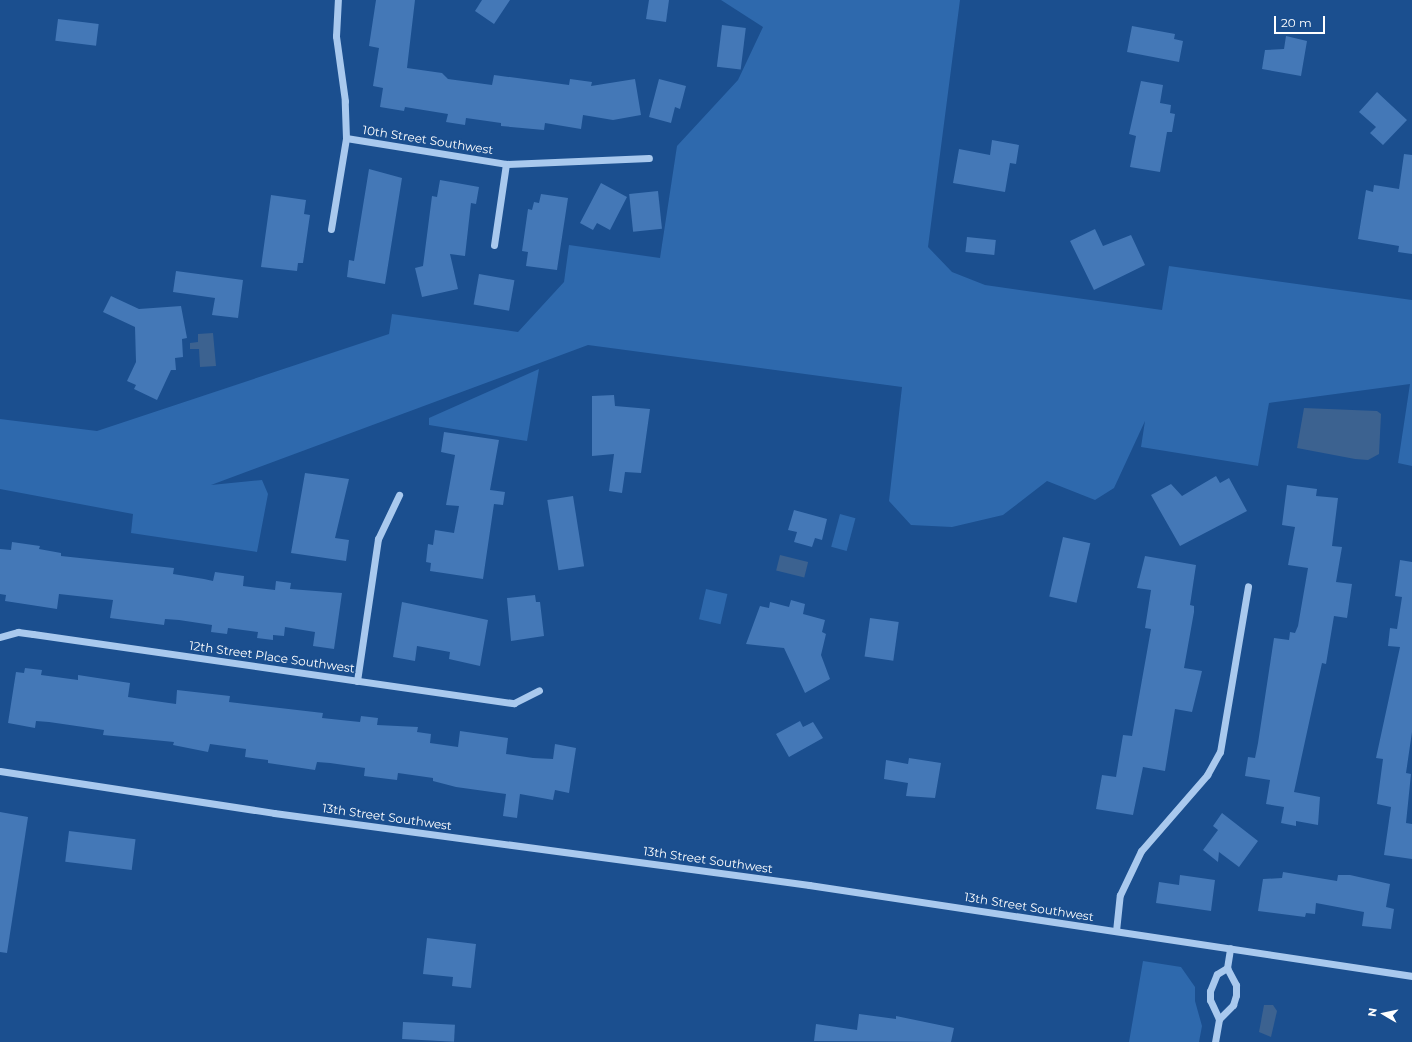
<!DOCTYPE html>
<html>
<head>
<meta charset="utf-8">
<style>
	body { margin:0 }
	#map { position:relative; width:1412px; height:1042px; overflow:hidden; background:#1b4f8f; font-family:Montserrat,sans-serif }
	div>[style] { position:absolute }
	.green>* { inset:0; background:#2e69ad; transform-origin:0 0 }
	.water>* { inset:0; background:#3c6290; transform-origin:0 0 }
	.building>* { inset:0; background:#4478b7; transform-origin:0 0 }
	.minor>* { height:7px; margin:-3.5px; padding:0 3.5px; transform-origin:3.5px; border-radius:3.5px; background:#a9c9ee }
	span { translate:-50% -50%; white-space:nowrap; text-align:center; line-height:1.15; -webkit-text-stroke:3px #1b4f8f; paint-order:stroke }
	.street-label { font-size:12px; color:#fff }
	.north { position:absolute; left:1364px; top:994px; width:40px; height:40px; -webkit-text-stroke:3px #1b4f8f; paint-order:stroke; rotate:279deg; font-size:11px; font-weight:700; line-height:16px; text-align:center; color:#fff }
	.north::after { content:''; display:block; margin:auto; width:14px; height:18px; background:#fff; clip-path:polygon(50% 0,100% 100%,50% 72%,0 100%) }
	.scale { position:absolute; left:1274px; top:16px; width:51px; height:18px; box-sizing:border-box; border:2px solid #fff; border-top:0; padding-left:5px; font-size:12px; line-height:14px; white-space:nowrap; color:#fff; -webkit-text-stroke:3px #1b4f8f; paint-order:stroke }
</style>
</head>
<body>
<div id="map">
	<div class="green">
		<div style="clip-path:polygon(721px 0,960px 0,928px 247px,952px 272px,985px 285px,1162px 310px,1169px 266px,1412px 300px,1412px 466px,1398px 463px,1410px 384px,1269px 403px,1258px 466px,1141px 447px,1145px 421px,1114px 488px,1095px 500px,1047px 481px,1003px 515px,952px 527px,911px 525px,889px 501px,902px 387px,588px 345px,211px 485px,262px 480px,268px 494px,257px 552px,131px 533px,133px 514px,0 489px,0 419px,97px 431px,389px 334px,392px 314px,518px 332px,564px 282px,569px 245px,660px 258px,677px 146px,738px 80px,763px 27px)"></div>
		<div style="clip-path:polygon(539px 369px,527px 441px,429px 425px,429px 418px)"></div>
		<div style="left:840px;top:514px;width:16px;height:34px;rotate:15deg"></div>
		<div style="left:706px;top:589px;width:22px;height:31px;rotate:13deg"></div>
		<div style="clip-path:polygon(1143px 961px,1181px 967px,1195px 987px,1195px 1001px,1202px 1026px,1199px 1042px,1129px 1042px)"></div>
	</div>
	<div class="water">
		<div style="clip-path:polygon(213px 333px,216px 366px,200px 367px,199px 349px,190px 349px,190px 343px,198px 342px,198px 334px)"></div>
		<div style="clip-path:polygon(1304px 408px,1377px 411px,1381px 414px,1379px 454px,1368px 460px,1355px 459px,1297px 448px)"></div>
		<div style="left:780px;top:555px;width:29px;height:16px;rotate:14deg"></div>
		<div style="clip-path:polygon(1264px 1005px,1273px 1005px,1277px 1011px,1271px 1037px,1259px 1032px)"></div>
	</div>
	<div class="building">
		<div style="clip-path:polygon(376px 0,415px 0,407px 68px,442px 73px,448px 79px,492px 85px,494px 75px,569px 85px,570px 79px,592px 82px,591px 86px,635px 79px,641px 115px,613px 120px,583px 115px,581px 129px,545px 123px,544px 130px,501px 126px,501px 123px,466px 118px,465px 125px,446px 122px,448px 114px,405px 107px,404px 111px,380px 107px,383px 88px,373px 86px,379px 48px,369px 46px)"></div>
		<div style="clip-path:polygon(482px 0,510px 0,494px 24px,475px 11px)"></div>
		<div style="clip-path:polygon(649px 0,669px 0,666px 22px,646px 19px)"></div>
		<div style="left:58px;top:19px;width:41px;height:22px;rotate:7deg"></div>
		<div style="left:722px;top:25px;width:24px;height:42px;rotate:7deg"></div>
		<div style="clip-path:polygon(1132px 26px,1175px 34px,1174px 39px,1183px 41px,1179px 62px,1127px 52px)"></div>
		<div style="clip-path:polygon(1286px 36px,1307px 41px,1301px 76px,1262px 69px,1265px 50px,1284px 49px)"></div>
		<div style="clip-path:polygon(659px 79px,686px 86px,680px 109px,675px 107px,671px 123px,649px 117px)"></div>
		<div style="clip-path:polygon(1141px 81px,1163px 85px,1160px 103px,1171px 105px,1170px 113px,1175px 114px,1172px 132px,1167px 132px,1160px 172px,1130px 167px,1136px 136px,1129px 134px)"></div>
		<div style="clip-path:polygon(1377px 92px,1407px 120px,1383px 145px,1370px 133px,1376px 127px,1359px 112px)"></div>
		<div style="clip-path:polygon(992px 140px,1019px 145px,1016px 164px,1010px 163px,1005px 192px,953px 183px,959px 149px,990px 155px)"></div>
		<div style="clip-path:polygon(1404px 154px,1412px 155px,1412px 254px,1398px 252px,1399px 246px,1358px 239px,1366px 190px,1373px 192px,1374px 185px,1399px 189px)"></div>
		<div style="clip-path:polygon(369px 169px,402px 178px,385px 284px,347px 277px,349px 260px,354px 261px)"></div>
		<div style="clip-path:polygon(440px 180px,479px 187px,476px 204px,471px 203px,465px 256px,450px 254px,458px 289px,422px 297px,415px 268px,423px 266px,432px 196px,437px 197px)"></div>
		<div style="clip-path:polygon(601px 183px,627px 197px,610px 230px,597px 223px,593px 230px,580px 223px)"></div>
		<div style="left:658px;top:191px;width:38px;height:29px;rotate:84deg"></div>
		<div style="clip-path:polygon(541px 194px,568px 198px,557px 270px,526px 266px,528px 252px,522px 251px,528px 209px,532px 210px,534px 202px,539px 203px)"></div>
		<div style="clip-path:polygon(271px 195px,306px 200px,304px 214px,310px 215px,303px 263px,298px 263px,297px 271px,261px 267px)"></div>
		<div style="clip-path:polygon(1095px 229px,1103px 246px,1131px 235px,1145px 265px,1094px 290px,1070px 241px)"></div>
		<div style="left:967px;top:237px;width:29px;height:15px;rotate:6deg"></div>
		<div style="clip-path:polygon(176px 271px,243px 280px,238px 318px,212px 315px,215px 298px,173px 292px)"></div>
		<div style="left:479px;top:274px;width:36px;height:31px;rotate:10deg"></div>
		<div style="clip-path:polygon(111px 296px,139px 309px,181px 306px,187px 338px,182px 339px,183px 357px,175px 358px,176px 370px,171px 370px,157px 400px,134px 389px,136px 385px,127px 381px,136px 362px,135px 327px,103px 312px)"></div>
		<div style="clip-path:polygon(614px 395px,615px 406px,650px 409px,641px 473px,625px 472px,622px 493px,609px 491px,614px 454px,592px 456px,592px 396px)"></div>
		<div style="clip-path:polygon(444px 432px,499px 440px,490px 490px,505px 492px,503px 505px,494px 504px,483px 579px,430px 571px,431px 563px,426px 562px,428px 544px,433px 545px,435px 530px,454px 533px,459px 506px,446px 505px,455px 455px,441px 452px)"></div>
		<div style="clip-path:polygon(305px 473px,349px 479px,335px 538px,349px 540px,346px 561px,291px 553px)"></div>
		<div style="clip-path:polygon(1216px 476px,1220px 483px,1229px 478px,1247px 511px,1180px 546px,1151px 495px,1171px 484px,1182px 496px)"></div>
		<div style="clip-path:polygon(1287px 485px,1317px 489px,1316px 496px,1338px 498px,1332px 546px,1342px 547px,1336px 582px,1352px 584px,1347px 618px,1334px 616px,1326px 664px,1322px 663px,1294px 792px,1320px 797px,1318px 825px,1296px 821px,1296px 826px,1281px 823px,1284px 807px,1266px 804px,1270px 780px,1245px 776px,1248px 757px,1255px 758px,1258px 743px,1274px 638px,1289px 640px,1290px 632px,1295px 633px,1298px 626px,1308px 568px,1288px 565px,1295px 527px,1282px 525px)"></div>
		<div style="left:573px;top:496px;width:71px;height:26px;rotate:81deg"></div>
		<div style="clip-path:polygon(794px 510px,827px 519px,822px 540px,815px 538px,812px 547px,794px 542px,797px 532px,788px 530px)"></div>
		<div style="left:1063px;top:537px;width:28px;height:61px;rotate:13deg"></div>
		<div style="clip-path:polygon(12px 542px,40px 546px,39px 549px,61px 553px,61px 556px,174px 568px,173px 574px,204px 579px,213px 581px,215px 572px,244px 576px,243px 586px,275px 590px,276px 581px,291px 583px,290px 589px,342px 593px,334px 649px,313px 646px,315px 632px,285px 627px,284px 636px,273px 635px,273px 640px,257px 638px,258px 632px,228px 628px,227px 634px,211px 632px,212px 625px,179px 620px,165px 619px,164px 625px,110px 618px,113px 600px,59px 594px,57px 609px,5px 601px,6px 595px,0 594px,0 549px,11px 550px)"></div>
		<div style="clip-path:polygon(1145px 556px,1196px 565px,1190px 605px,1194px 606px,1194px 612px,1184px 668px,1202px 671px,1192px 712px,1175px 709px,1165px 771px,1143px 767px,1133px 815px,1096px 809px,1102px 775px,1116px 777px,1123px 735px,1132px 736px,1151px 629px,1145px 628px,1151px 590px,1137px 588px)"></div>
		<div style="clip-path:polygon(1400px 560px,1412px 562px,1412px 732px,1406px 773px,1411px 774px,1406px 823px,1412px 824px,1412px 859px,1384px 855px,1391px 807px,1377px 804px,1383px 759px,1376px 758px,1400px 647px,1388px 646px,1390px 628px,1397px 629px,1402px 597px,1395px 596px)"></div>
		<div style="clip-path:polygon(535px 595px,536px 602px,540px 602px,544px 636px,511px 641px,507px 598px)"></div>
		<div style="clip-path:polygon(791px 600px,805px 604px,803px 614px,825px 620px,822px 632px,826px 634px,821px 655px,830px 679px,805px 693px,784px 648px,746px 644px,760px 606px,769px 608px,770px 602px,789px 607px)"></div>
		<div style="clip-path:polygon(402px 602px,488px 620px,480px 666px,449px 659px,450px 652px,417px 646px,415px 661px,393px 657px)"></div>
		<div style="left:870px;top:618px;width:29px;height:39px;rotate:8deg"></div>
		<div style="clip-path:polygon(25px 668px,42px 670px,41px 675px,78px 680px,78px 675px,130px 683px,128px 697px,148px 700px,176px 704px,177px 690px,230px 696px,229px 702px,323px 713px,322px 718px,360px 722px,361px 716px,378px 718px,377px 725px,418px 727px,417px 732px,431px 734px,430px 743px,458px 747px,460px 731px,508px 738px,506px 754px,533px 758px,553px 759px,555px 744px,576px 748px,569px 793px,555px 790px,553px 800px,520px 794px,517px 818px,503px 816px,506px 794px,456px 787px,433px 781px,433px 778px,398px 773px,397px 780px,364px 776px,365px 768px,330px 763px,317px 762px,315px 770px,268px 763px,268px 760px,245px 757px,246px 749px,210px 744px,208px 752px,173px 745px,174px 742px,103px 735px,104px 730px,49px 722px,36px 721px,35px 728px,8px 723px,16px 672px,24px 673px)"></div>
		<div style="clip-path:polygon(800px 721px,803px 727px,813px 722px,823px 738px,789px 757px,776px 734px)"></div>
		<div style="clip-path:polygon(909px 758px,941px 763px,935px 798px,906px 796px,908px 783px,884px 779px,886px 760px,908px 764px)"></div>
		<div style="clip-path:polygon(0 812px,28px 817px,7px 953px,0 952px)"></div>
		<div style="clip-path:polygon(1222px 813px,1258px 841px,1239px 867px,1219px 852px,1218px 862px,1203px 850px,1218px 830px,1213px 826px)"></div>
		<div style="left:69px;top:831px;width:67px;height:31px;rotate:7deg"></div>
		<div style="clip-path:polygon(1283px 872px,1337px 881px,1338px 875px,1350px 875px,1390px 884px,1386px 907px,1394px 909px,1391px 929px,1362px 926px,1364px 912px,1316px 903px,1315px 914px,1306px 913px,1305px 917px,1258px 911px,1263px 879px,1282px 878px)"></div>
		<div style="clip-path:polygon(1180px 875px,1215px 880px,1211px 911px,1156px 903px,1159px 882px,1179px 885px)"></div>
		<div style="clip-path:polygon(427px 938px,476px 944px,471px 988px,452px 986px,453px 977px,423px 974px)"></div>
		<div style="clip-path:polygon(859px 1014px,896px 1019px,896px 1016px,954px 1028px,951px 1042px,814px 1041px,816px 1024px,857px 1030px)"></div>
		<div style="left:403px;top:1022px;width:52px;height:17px;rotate:3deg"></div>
	</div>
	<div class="minor">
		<div style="left:346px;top:138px;width:162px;rotate:9.2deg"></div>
		<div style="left:506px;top:164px;width:143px;rotate:-2.4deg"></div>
		<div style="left:331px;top:229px;width:92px;rotate:-80.6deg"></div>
		<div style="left:346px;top:138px;width:37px;rotate:-92deg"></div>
		<div style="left:345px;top:101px;width:66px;rotate:-97.9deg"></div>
		<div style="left:336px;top:36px;width:36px;rotate:-87deg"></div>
		<div style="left:494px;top:245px;width:82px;rotate:-81.6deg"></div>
		<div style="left:0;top:637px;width:19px;rotate:-16deg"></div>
		<div style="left:18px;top:632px;width:15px;rotate:8deg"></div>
		<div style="left:33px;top:634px;width:486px;rotate:8.2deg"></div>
		<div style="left:514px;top:703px;width:28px;rotate:-27deg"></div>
		<div style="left:357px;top:681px;width:144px;rotate:-81.6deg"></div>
		<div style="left:378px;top:539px;width:49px;rotate:-64.5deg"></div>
		<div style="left:0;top:771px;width:277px;rotate:8.7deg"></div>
		<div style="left:274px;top:813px;width:540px;rotate:7.66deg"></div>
		<div style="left:809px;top:885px;width:610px;rotate:8.58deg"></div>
		<div style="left:1116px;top:931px;width:36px;rotate:-84deg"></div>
		<div style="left:1120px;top:895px;width:49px;rotate:-64.5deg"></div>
		<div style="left:1141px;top:851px;width:101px;rotate:-49deg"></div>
		<div style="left:1207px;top:775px;width:26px;rotate:-61deg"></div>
		<div style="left:1220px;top:752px;width:168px;rotate:-80.4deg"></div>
		<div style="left:1219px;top:1019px;width:20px;rotate:-45deg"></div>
		<div style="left:1233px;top:1005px;width:10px;rotate:-73deg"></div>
		<div style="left:1236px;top:995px;width:10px;rotate:-90deg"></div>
		<div style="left:1236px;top:985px;width:19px;rotate:-118deg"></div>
		<div style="left:1227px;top:968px;width:20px;rotate:-81deg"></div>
		<div style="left:1215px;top:1042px;width:23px;rotate:-80deg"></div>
		<div style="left:1219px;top:1019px;width:21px;rotate:-115deg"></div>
		<div style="left:1210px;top:1000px;width:9px;rotate:-90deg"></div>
		<div style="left:1210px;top:991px;width:18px;rotate:-68deg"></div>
		<div style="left:1217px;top:974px;width:12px;rotate:-31deg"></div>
	</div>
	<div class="street-label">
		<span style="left:428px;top:140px;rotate:9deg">10th Street Southwest</span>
		<span style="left:272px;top:657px;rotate:8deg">12th Street Place Southwest</span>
		<span style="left:387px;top:817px;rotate:8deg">13th Street Southwest</span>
		<span style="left:708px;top:860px;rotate:8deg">13th Street Southwest</span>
		<span style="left:1029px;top:907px;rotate:9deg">13th Street Southwest</span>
	</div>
	<div class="north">N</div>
	<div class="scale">20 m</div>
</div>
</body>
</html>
